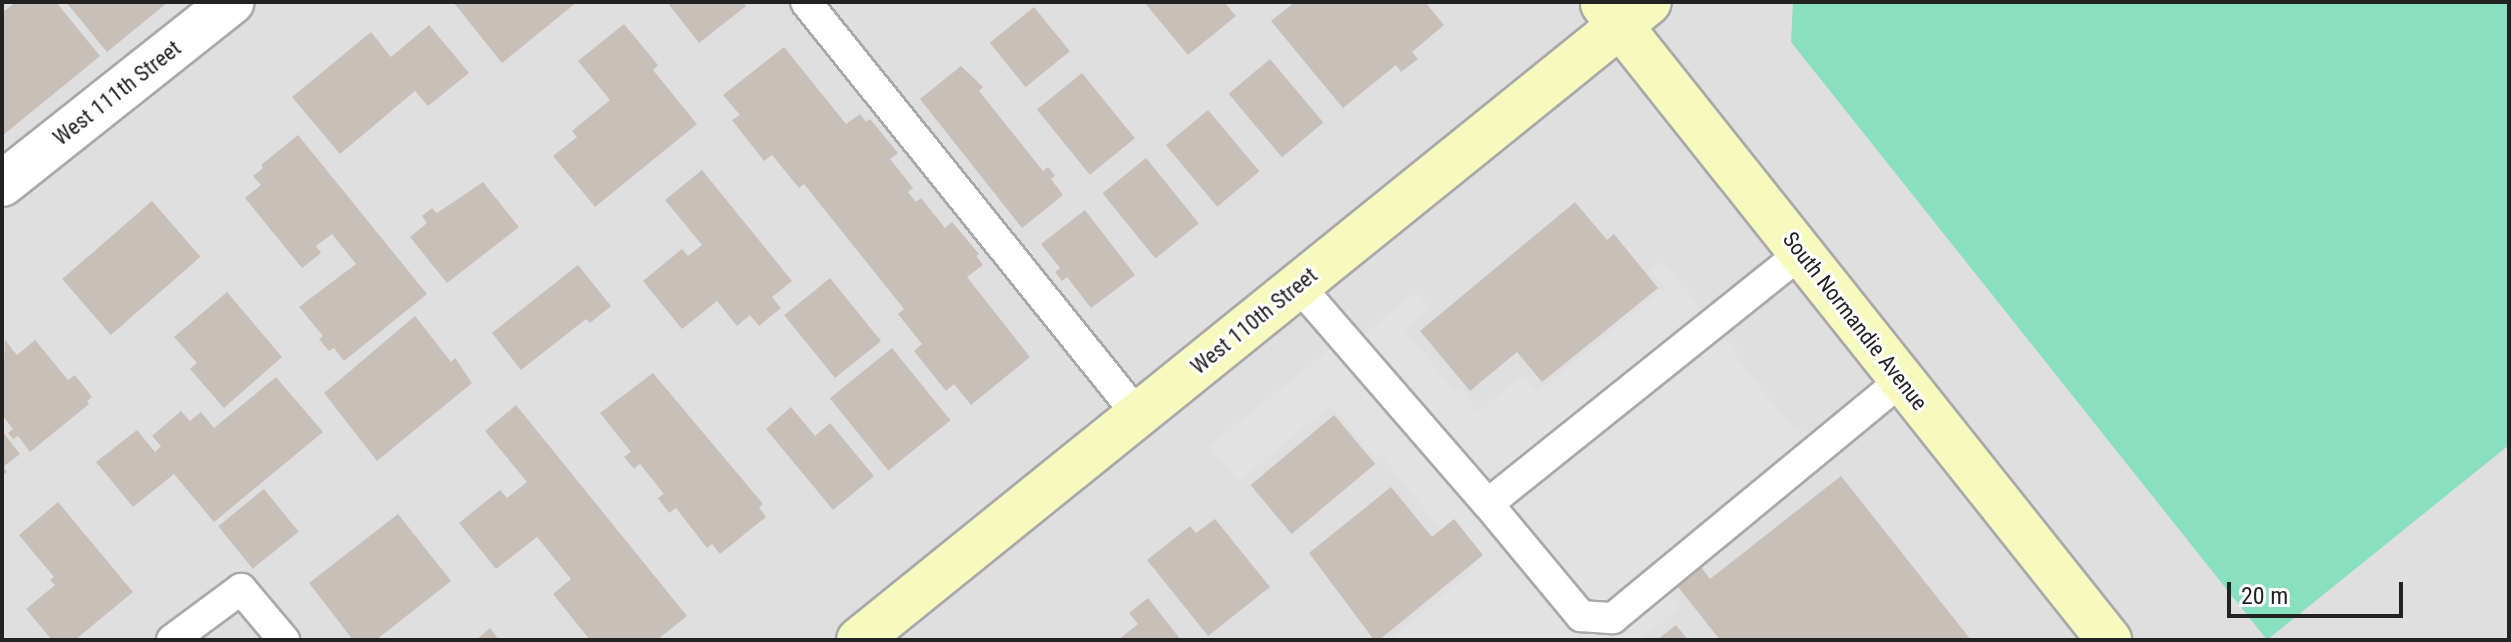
<!DOCTYPE html>
<html>
<head>
<meta charset="utf-8">
<style>
	body { margin:0 }
	#map { position:relative; width:2511px; height:642px; overflow:hidden; background:#f2efe9; font-family:"Roboto Condensed",sans-serif }
	div>[style] { position:absolute }
	.residential>* { inset:0; background:#e0dfdf; transform-origin:0 0 }
	.pitch>* { inset:0; background:#88e0be }
	.parking>* { inset:0; background:#e2e2e2 }
	.building>* { inset:0; background:#c7bfb8; transform-origin:0 0 }
	.roads { filter:drop-shadow(2px 0 #a9a9a9) drop-shadow(-2px 0 #a9a9a9) drop-shadow(0 2px #a9a9a9) drop-shadow(0 -2px #a9a9a9) }
	.lane>* { height:30px; margin:-15px; padding:0 15px; transform-origin:15px; border-radius:15px; background:#fff }
	.street>* { height:44px; margin:-22px; padding:0 22px; transform-origin:22px; border-radius:22px; background:#fff }
	.secondary>* { height:44px; margin:-22px; padding:0 22px; transform-origin:22px; border-radius:22px; background:#f7fabf }
	span { translate:-50% -50%; white-space:nowrap; text-align:center; line-height:1.15; -webkit-text-stroke:6px #fff; paint-order:stroke }
	.street-label { font-size:22px; color:#222 }
	.frame { position:absolute; inset:0; border:4px solid #222; pointer-events:none }
	.scale { position:absolute; left:2227px; top:582px; width:176px; height:36px; box-sizing:border-box; border:4px solid #222; border-top:0; padding-left:10px; font-size:24px; line-height:28px; white-space:nowrap; color:#222; -webkit-text-stroke:6px #fff; paint-order:stroke }
</style>
</head>
<body>
<div id="map">
	<div class="residential">
		<div style="left:2px;top:2px;width:2507px;height:638px"></div>
	</div>
	<div class="pitch">
		<div style="clip-path:polygon(1793px 2px,2509px 2px,2509px 445px,2267px 640px,1791px 42px)"></div>
	</div>
	<div class="parking">
		<div style="clip-path:polygon(1661px 261px,1739px 353px,1735px 357px,1794px 429px,1798px 426px,1826px 460px,1659px 579px,1681px 606px,1640px 640px,1388px 640px,1473px 570px,1381px 455px,1375px 459px,1331px 405px,1239px 481px,1210px 446px,1349px 334px,1356px 341px,1416px 292px,1429px 308px,1404px 330px,1454px 391px,1459px 388px,1478px 412px,1523px 375px,1537px 392px,1664px 288px,1650px 271px)"></div>
	</div>
	<div class="building">
		<div style="clip-path:polygon(16px 2px,56px 2px,100px 56px,2px 136px,2px 13px)"></div>
		<div style="clip-path:polygon(66px 2px,168px 2px,107px 52px)"></div>
		<div style="clip-path:polygon(453px 2px,577px 2px,502px 63px)"></div>
		<div style="clip-path:polygon(667px 2px,743px 2px,746px 6px,699px 43px)"></div>
		<div style="clip-path:polygon(1144px 2px,1224px 2px,1236px 16px,1188px 55px)"></div>
		<div style="clip-path:polygon(1295px 2px,1425px 2px,1444px 25px,1412px 52px,1418px 59px,1401px 72px,1396px 65px,1343px 108px,1271px 21px)"></div>
		<div style="left:1034px;top:7px;width:57px;height:57px;rotate:51deg"></div>
		<div style="clip-path:polygon(624px 24px,658px 65px,653px 70px,697px 124px,595px 207px,553px 156px,577px 137px,572px 131px,610px 100px,578px 61px)"></div>
		<div style="clip-path:polygon(429px 25px,469px 73px,428px 106px,415px 91px,340px 154px,292px 97px,371px 32px,391px 57px)"></div>
		<div style="clip-path:polygon(784px 47px,846px 124px,860px 114px,866px 122px,870px 119px,898px 153px,890px 159px,913px 188px,908px 192px,916px 202px,921px 198px,945px 228px,952px 222px,979px 254px,976px 256px,983px 265px,967px 277px,1030px 357px,971px 405px,954px 384px,946px 391px,914px 351px,922px 344px,898px 314px,904px 309px,804px 184px,799px 188px,772px 155px,764px 161px,732px 120px,740px 115px,723px 95px)"></div>
		<div style="left:1270px;top:59px;width:83px;height:54px;rotate:50deg"></div>
		<div style="clip-path:polygon(961px 66px,983px 87px,979px 91px,1043px 171px,1048px 167px,1055px 176px,1051px 179px,1063px 195px,1022px 228px,920px 99px)"></div>
		<div style="left:1082px;top:73px;width:84px;height:58px;rotate:51deg"></div>
		<div style="left:1208px;top:110px;width:80px;height:55px;rotate:50deg"></div>
		<div style="clip-path:polygon(298px 135px,427px 294px,344px 361px,334px 348px,329px 351px,319px 339px,323px 336px,299px 307px,356px 264px,332px 234px,316px 246px,321px 253px,302px 268px,245px 198px,261px 185px,253px 176px,263px 168px,261px 165px)"></div>
		<div style="left:1146px;top:158px;width:84px;height:56px;rotate:51deg"></div>
		<div style="clip-path:polygon(702px 170px,792px 281px,772px 297px,781px 308px,759px 326px,750px 315px,737px 326px,717px 301px,682px 329px,643px 281px,682px 249px,688px 256px,702px 245px,665px 200px)"></div>
		<div style="clip-path:polygon(483px 182px,519px 227px,447px 283px,410px 237px,427px 223px,422px 216px,432px 208px,437px 213px)"></div>
		<div style="left:152px;top:201px;width:74px;height:119px;rotate:49deg"></div>
		<div style="clip-path:polygon(1575px 202px,1607px 240px,1614px 234px,1658px 288px,1542px 382px,1517px 352px,1470px 391px,1420px 331px)"></div>
		<div style="clip-path:polygon(1085px 210px,1135px 275px,1091px 308px,1067px 277px,1062px 281px,1055px 272px,1060px 268px,1041px 244px)"></div>
		<div style="clip-path:polygon(578px 265px,611px 306px,590px 323px,586px 319px,521px 370px,492px 333px)"></div>
		<div style="left:830px;top:278px;width:81px;height:59px;rotate:51deg"></div>
		<div style="clip-path:polygon(227px 292px,282px 357px,224px 408px,190px 369px,197px 363px,174px 337px)"></div>
		<div style="clip-path:polygon(415px 316px,451px 362px,455px 358px,472px 383px,377px 461px,324px 393px)"></div>
		<div style="clip-path:polygon(5px 340px,17px 355px,35px 340px,68px 380px,75px 375px,92px 397px,87px 401px,89px 404px,30px 452px,18px 436px,13px 439px,8px 433px,13px 429px,2px 415px)"></div>
		<div style="left:892px;top:348px;width:93px;height:80px;rotate:51deg"></div>
		<div style="clip-path:polygon(653px 373px,763px 504px,759px 507px,766px 517px,720px 554px,712px 544px,707px 548px,676px 508px,669px 513px,658px 498px,664px 494px,640px 464px,634px 469px,624px 457px,631px 452px,600px 413px)"></div>
		<div style="clip-path:polygon(276px 377px,323px 432px,214px 522px,174px 474px,133px 507px,96px 462px,137px 430px,155px 452px,161px 446px,152px 436px,181px 411px,190px 421px,201px 412px,214px 428px)"></div>
		<div style="clip-path:polygon(516px 405px,687px 616px,657px 640px,590px 640px,553px 594px,571px 579px,537px 537px,496px 569px,459px 523px,500px 490px,507px 498px,527px 482px,485px 431px)"></div>
		<div style="clip-path:polygon(791px 407px,815px 436px,830px 423px,874px 476px,833px 510px,766px 429px)"></div>
		<div style="left:1334px;top:415px;width:64px;height:109px;rotate:50deg"></div>
		<div style="clip-path:polygon(2px 431px,20px 454px,3px 467px,7px 472px,2px 476px)"></div>
		<div style="clip-path:polygon(1841px 476px,1971px 640px,1720px 640px,1671px 578px,1695px 559px,1710px 579px)"></div>
		<div style="clip-path:polygon(1391px 487px,1432px 537px,1454px 519px,1483px 555px,1379px 640px,1374px 640px,1309px 553px)"></div>
		<div style="left:264px;top:489px;width:55px;height:59px;rotate:51deg"></div>
		<div style="clip-path:polygon(58px 502px,133px 592px,75px 640px,52px 640px,26px 609px,55px 585px,50px 580px,54px 577px,19px 535px)"></div>
		<div style="clip-path:polygon(398px 514px,451px 581px,376px 640px,353px 640px,309px 583px)"></div>
		<div style="clip-path:polygon(1215px 519px,1270px 587px,1208px 636px,1147px 560px,1190px 526px,1196px 533px)"></div>
		<div style="clip-path:polygon(1148px 598px,1181px 640px,1118px 640px,1138px 624px,1129px 613px)"></div>
		<div style="clip-path:polygon(1676px 625px,1688px 640px,1657px 640px)"></div>
		<div style="clip-path:polygon(490px 628px,499px 640px,476px 640px)"></div>
	</div>
	<div class="roads">
		<div class="lane">
			<div style="left:806px;top:2px;width:530px;rotate:51.21deg"></div>
			<div style="left:1801px;top:253px;width:401px;rotate:141.3deg"></div>
			<div style="left:1488px;top:504px;width:146px;rotate:50.3deg"></div>
			<div style="left:1581px;top:616px;width:32px;rotate:4deg"></div>
			<div style="left:1613px;top:618px;width:374px;rotate:-39.5deg"></div>
			<div style="left:1298px;top:285px;width:290px;rotate:49.1deg"></div>
			<div style="left:172px;top:640px;width:86px;rotate:-36.5deg"></div>
			<div style="left:241px;top:589px;width:67px;rotate:49.9deg"></div>
		</div>
		<div class="street">
			<div style="left:2px;top:184px;width:293px;rotate:-38.4deg"></div>
		</div>
		<div class="secondary">
			<div style="left:1603px;top:4px;width:813px;rotate:51.49deg"></div>
			<div style="left:859px;top:640px;width:1015px;rotate:-38.92deg"></div>
		</div>
	</div>
	<div class="street-label">
		<span style="left:117px;top:93px;rotate:-38deg">West 111th Street</span>
		<span style="left:1254px;top:321px;rotate:-39deg">West 110th Street</span>
		<span style="left:1855px;top:321px;rotate:52deg">South Normandie Avenue</span>
	</div>
	<div class="frame"></div>
	<div class="scale">20 m</div>
</div>
</body>
</html>
